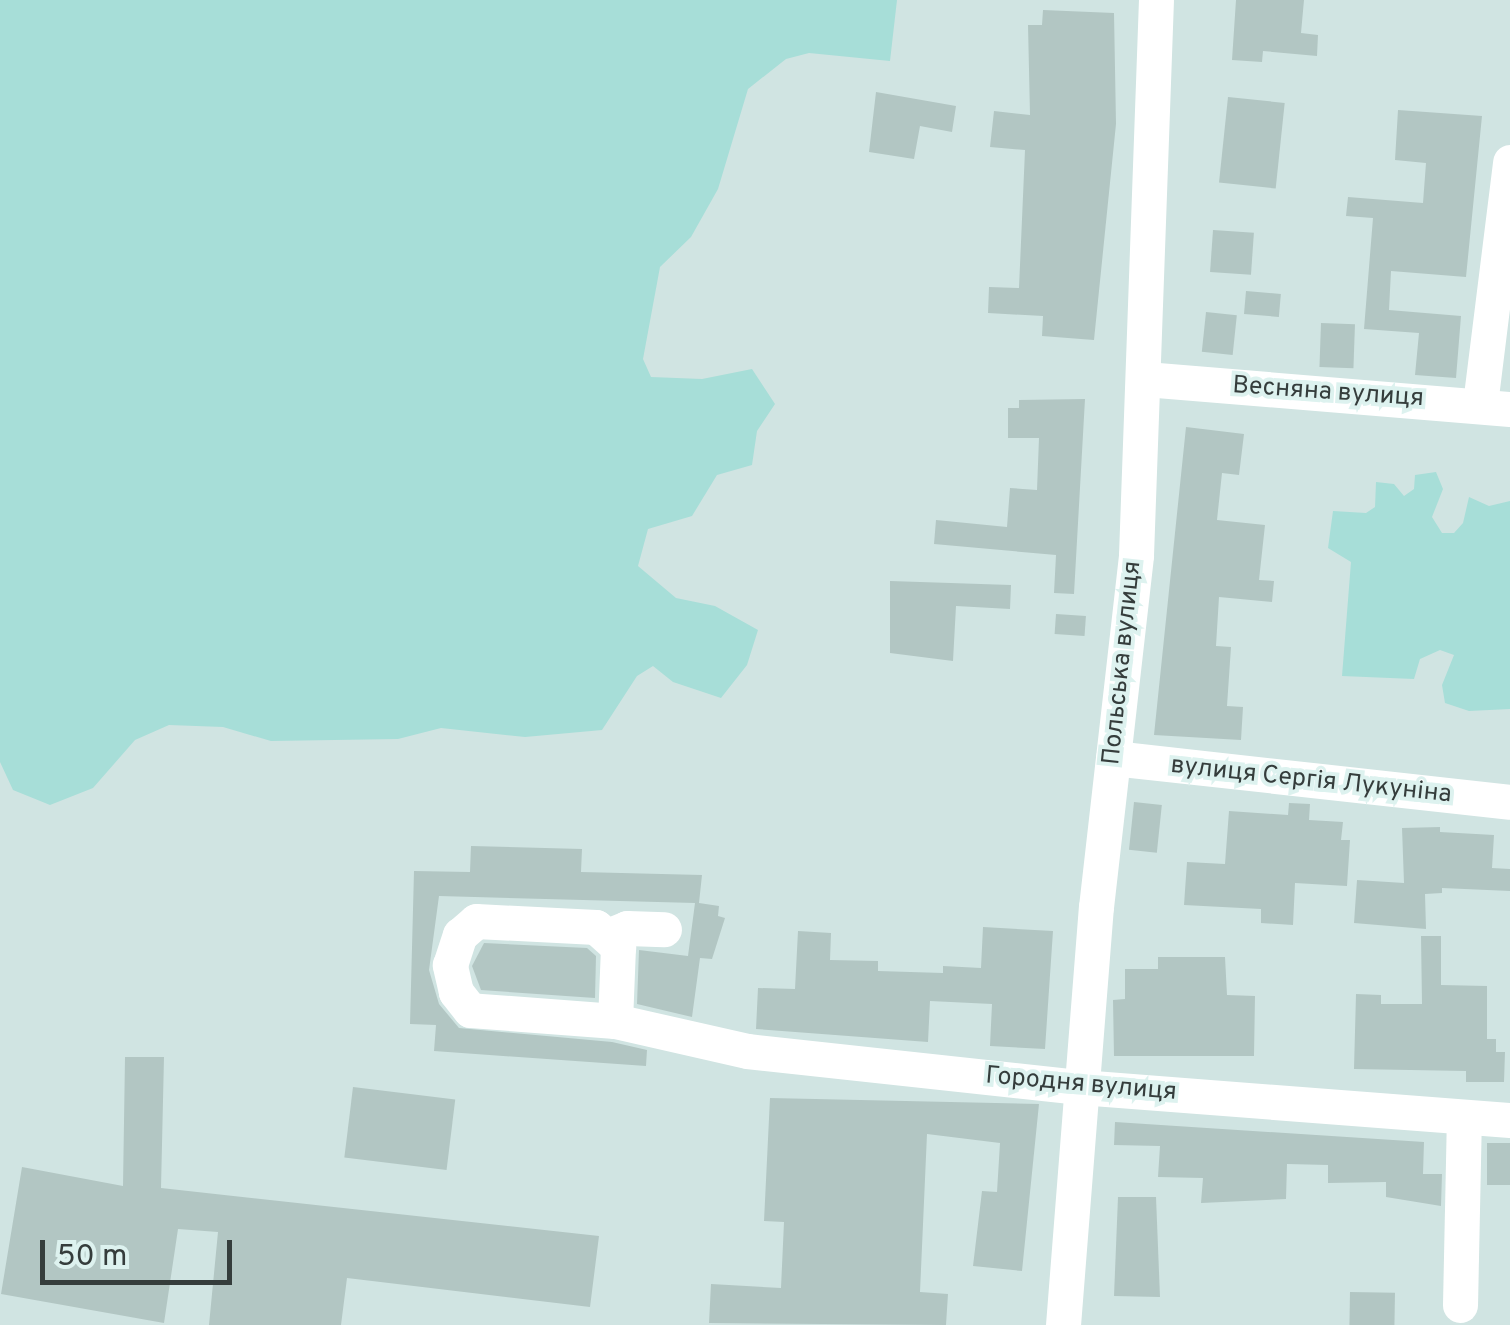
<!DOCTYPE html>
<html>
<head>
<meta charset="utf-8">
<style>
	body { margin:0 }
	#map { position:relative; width:1510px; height:1325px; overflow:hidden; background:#d0e4e2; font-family:Overpass,sans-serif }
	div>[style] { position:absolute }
	.green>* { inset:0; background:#a7ded8 }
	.building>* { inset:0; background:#b2c6c3; transform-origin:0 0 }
	.minor>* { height:35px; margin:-17.5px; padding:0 17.5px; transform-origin:17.5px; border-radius:17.5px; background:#fff }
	span { translate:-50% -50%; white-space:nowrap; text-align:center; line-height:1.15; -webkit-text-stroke:8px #ddf2ef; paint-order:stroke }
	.street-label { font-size:25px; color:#353d3c }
	.scale { position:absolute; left:40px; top:1240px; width:192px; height:45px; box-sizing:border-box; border:5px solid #353d3c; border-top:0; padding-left:12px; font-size:30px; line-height:35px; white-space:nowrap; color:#353d3c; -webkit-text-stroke:8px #ddf2ef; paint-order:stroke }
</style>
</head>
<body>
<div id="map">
	<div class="green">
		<div style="clip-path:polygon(0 0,897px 0,890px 61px,809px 53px,786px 59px,748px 89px,718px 189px,691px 237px,660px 267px,643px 359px,651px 377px,702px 379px,752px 369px,775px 404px,757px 431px,752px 465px,717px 475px,692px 516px,648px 529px,638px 566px,676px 598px,715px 606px,758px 630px,747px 665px,721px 698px,673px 682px,653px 666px,637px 676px,602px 730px,525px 737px,441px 728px,398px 739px,271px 741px,223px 727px,169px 725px,135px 740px,93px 788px,50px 805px,13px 790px,0 762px)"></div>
		<div style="clip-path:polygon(1436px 472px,1443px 489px,1432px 517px,1442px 533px,1454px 533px,1463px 523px,1469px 497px,1489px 506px,1510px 501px,1510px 709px,1469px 711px,1445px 703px,1442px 685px,1454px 655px,1440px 650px,1420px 659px,1414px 679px,1342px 676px,1351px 562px,1328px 548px,1333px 511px,1366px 513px,1375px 507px,1376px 482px,1394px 484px,1404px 496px,1414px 489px,1415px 475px)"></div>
	</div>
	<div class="building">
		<div style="clip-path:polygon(1236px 0,1304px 0,1301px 33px,1318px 35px,1317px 56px,1263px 51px,1262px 62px,1232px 60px)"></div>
		<div style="clip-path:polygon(1043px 10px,1114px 13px,1116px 124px,1094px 340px,1042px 336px,1043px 316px,988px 313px,989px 287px,1019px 288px,1025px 150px,990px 147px,994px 111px,1030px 115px,1028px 25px,1042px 25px)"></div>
		<div style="clip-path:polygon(876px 92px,956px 106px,952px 132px,920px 126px,914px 159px,869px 152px)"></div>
		<div style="left:1228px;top:97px;width:57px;height:86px;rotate:6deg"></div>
		<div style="clip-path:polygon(1398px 110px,1482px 116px,1466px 277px,1391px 271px,1389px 310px,1461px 316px,1456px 378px,1415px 375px,1419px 333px,1364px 329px,1373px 218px,1346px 216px,1348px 197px,1423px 203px,1426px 163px,1395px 160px)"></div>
		<div style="left:1213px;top:230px;width:41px;height:42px;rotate:4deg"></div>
		<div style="left:1246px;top:291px;width:35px;height:23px;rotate:5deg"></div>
		<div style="left:1206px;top:312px;width:31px;height:40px;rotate:6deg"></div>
		<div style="left:1321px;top:323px;width:34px;height:44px;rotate:2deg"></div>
		<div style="clip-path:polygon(1085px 399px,1074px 594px,1054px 593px,1056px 555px,934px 544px,936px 520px,1007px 527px,1010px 488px,1037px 490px,1039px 438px,1008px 438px,1008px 408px,1019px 408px,1019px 400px)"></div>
		<div style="clip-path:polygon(1186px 427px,1244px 434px,1239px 475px,1222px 473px,1217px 520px,1265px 525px,1259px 580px,1274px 581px,1272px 602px,1219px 597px,1216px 646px,1231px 647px,1227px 706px,1243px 707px,1241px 740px,1154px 735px)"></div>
		<div style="clip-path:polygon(890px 581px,1011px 585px,1010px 609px,956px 606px,953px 661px,890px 653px)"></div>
		<div style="left:1056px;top:614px;width:30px;height:20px;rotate:4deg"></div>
		<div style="left:1134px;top:802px;width:28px;height:48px;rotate:6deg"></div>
		<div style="clip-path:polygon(1289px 803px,1310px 804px,1309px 820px,1343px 822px,1341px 840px,1350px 840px,1347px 886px,1295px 883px,1293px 925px,1261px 923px,1261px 909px,1184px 905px,1187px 862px,1225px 864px,1229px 811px,1288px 815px)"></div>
		<div style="clip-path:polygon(1440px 827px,1440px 832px,1494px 835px,1492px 868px,1510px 869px,1510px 891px,1442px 888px,1442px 893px,1425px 894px,1426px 929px,1354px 923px,1357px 880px,1404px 883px,1402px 828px)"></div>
		<div style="clip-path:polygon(471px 846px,582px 849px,581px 872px,702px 875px,699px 903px,719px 906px,718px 916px,725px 918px,712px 959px,700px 958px,692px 1017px,637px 1004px,639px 950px,688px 956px,695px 903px,439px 896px,429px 970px,439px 1004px,459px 1028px,612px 1042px,647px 1050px,646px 1066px,434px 1051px,436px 1025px,410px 1024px,414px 871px,470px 872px)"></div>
		<div style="clip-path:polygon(983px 927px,1053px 931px,1045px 1049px,990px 1046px,992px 1004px,930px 1001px,928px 1042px,756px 1029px,758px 988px,795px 989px,798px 931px,831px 933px,830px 960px,878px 961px,878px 971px,943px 973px,943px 966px,981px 968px)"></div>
		<div style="clip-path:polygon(1421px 936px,1441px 936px,1441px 985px,1487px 986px,1487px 1039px,1496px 1039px,1496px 1052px,1505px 1052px,1504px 1082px,1466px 1082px,1466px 1071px,1354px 1069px,1356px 994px,1381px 995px,1381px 1004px,1422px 1004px)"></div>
		<div style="clip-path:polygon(484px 943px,587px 948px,596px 956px,595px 998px,481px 990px,472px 966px)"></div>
		<div style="clip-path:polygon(1158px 957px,1225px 957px,1227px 995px,1255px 996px,1254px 1056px,1114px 1056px,1113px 1000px,1125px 999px,1125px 969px,1158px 969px)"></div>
		<div style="clip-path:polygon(125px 1057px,164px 1057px,161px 1188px,599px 1236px,590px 1307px,347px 1278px,341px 1325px,209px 1325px,218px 1232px,178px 1229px,164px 1323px,1px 1294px,22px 1167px,123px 1186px)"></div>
		<div style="left:353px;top:1087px;width:103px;height:71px;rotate:7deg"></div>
		<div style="clip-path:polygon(770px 1098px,1039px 1104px,1022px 1271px,973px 1266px,982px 1191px,997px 1192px,1000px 1143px,927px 1134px,920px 1292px,948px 1294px,946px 1325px,709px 1323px,711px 1284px,781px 1288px,784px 1222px,764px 1221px)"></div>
		<div style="clip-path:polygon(1115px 1122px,1424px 1142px,1423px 1174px,1442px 1174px,1441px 1206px,1386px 1197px,1386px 1182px,1328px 1183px,1328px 1165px,1287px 1164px,1286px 1199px,1201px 1203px,1203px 1178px,1158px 1177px,1160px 1146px,1114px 1145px)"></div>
		<div style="left:1510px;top:1143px;width:42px;height:23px;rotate:90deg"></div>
		<div style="clip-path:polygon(1118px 1197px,1156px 1197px,1160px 1297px,1114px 1296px)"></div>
		<div style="left:1350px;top:1292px;width:45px;height:33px;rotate:1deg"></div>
	</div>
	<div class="minor">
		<div style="left:1145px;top:379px;width:366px;rotate:4.7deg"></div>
		<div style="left:1480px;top:404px;width:244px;rotate:-82.9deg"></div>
		<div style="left:1113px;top:758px;width:399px;rotate:6.3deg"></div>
		<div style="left:610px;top:935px;width:18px;rotate:-22deg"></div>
		<div style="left:627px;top:928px;width:37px;rotate:2deg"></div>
		<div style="left:615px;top:1021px;width:145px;rotate:-175.7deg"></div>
		<div style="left:470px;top:1010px;width:23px;rotate:-128deg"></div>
		<div style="left:456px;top:992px;width:28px;rotate:-103deg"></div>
		<div style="left:450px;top:965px;width:32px;rotate:-72deg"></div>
		<div style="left:460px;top:935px;width:21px;rotate:-41deg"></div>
		<div style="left:476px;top:921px;width:120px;rotate:2.9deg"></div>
		<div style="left:596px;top:927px;width:30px;rotate:42deg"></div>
		<div style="left:618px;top:947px;width:74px;rotate:92.3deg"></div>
		<div style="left:615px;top:1021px;width:135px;rotate:12.8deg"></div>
		<div style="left:747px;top:1051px;width:335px;rotate:6.2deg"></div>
		<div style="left:1080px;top:1087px;width:431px;rotate:4.4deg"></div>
		<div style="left:1460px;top:1305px;width:188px;rotate:-88.8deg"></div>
		<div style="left:1063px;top:1325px;width:419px;rotate:-85.5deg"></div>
		<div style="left:1096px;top:907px;width:354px;rotate:-83.5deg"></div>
		<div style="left:1136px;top:555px;width:555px;rotate:-87.94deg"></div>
	</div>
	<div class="street-label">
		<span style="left:1328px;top:393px;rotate:4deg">Весняна вулиця</span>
		<span style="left:1123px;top:663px;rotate:-84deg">Польська вулиця</span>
		<span style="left:1311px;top:781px;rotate:6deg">вулиця Сергія Лукуніна</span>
		<span style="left:1081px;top:1085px;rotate:5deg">Городня вулиця</span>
	</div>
	<div class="scale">50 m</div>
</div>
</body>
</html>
